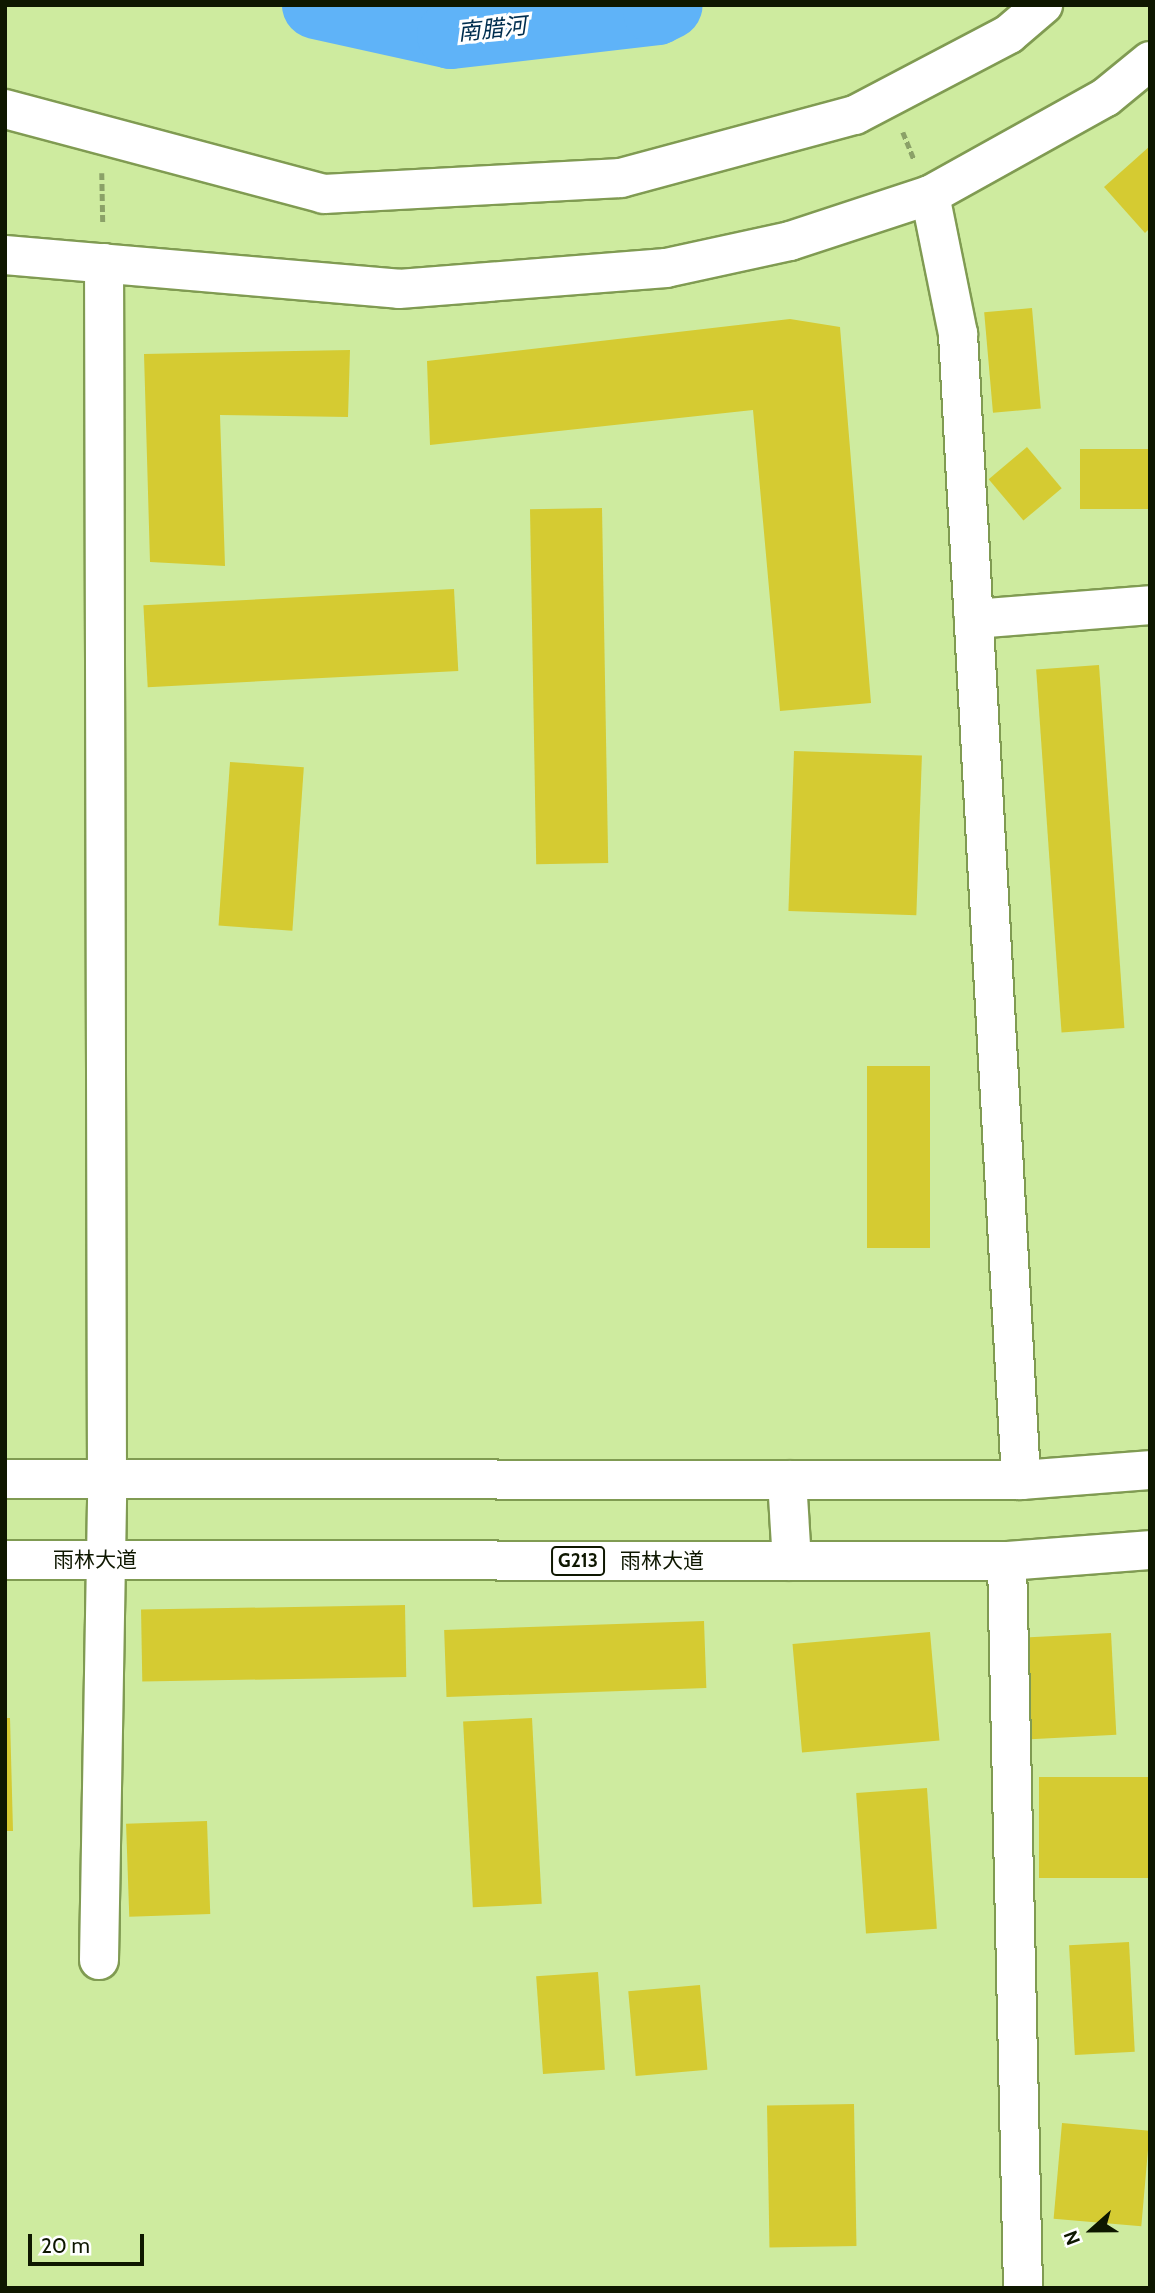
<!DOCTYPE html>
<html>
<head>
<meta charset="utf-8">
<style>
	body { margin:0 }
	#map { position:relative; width:1155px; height:2293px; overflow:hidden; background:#ceeb9f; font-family:Cabin,"Noto Sans SC",sans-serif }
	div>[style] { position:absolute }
	.river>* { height:68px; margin:-34px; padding:0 34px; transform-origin:34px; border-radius:34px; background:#5fb3f8 }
	.building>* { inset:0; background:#d5cb32; transform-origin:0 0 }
	.path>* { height:4.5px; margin-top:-2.25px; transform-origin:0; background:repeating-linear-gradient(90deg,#8ba168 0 7px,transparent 0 10.5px) }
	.roads { filter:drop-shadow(2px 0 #809b52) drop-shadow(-2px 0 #809b52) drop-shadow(0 2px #809b52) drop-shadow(0 -2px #809b52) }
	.minor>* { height:38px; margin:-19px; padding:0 19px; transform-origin:19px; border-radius:19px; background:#fff }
	.highway>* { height:38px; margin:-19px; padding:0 19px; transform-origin:19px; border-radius:19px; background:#fff }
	span { translate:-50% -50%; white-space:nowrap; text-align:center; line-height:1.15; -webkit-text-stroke:6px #fff; paint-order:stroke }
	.shield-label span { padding:2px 5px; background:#fff; border:2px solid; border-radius:5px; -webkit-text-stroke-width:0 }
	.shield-label { font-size:19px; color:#0e1700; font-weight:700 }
	.street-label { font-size:21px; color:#0e1700 }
	.water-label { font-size:23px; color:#002e4f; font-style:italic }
	.frame { position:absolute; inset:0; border:7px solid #0e1700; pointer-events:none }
	.north { position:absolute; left:1057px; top:2195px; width:70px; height:70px; -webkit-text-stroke:5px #fff; paint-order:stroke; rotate:249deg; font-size:19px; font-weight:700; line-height:28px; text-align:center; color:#0e1700 }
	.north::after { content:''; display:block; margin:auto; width:24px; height:32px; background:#0e1700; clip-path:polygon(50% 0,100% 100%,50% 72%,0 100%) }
	.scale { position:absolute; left:28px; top:2234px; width:116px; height:32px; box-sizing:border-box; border:4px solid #0e1700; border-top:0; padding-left:9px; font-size:21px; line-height:24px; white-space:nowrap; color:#0e1700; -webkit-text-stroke:5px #fff; paint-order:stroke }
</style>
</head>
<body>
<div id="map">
	<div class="river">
		<div style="left:316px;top:5px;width:138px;rotate:12.5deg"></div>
		<div style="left:451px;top:35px;width:207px;rotate:-6.6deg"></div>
		<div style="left:657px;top:11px;width:13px;rotate:-27deg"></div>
	</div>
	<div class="building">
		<div style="clip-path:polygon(1150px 146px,1150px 228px,1145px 233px,1104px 187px)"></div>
		<div style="left:1032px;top:308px;width:101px;height:48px;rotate:85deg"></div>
		<div style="clip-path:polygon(790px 319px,840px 327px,871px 703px,780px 711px,753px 410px,430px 445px,427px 361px)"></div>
		<div style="clip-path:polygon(350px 350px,348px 417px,220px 415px,225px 566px,150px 562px,144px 354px)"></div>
		<div style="left:1027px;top:447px;width:54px;height:50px;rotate:50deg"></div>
		<div style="left:1150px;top:449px;width:60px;height:70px;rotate:90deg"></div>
		<div style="left:602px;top:508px;width:355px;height:72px;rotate:89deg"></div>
		<div style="left:454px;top:589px;width:82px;height:311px;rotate:87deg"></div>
		<div style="left:1099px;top:665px;width:364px;height:63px;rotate:86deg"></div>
		<div style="left:794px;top:751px;width:128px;height:160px;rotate:2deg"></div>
		<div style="left:230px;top:762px;width:74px;height:164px;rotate:4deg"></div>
		<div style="left:867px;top:1066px;width:63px;height:182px"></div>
		<div style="left:405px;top:1605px;width:72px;height:264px;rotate:89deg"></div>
		<div style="left:704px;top:1621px;width:67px;height:260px;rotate:88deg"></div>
		<div style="left:930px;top:1632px;width:109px;height:138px;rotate:85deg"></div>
		<div style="left:1111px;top:1633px;width:102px;height:86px;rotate:87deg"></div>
		<div style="clip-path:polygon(5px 1718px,10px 1718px,13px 1831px,5px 1831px)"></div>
		<div style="left:532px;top:1718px;width:186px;height:69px;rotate:87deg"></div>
		<div style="left:1150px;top:1777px;width:101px;height:111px;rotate:90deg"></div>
		<div style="left:927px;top:1788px;width:141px;height:71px;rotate:86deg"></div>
		<div style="left:207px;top:1821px;width:93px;height:81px;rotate:88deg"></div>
		<div style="left:1129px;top:1942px;width:110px;height:60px;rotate:87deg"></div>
		<div style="left:598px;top:1972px;width:98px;height:62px;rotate:86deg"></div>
		<div style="left:700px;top:1985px;width:85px;height:72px;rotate:85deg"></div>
		<div style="left:854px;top:2104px;width:142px;height:87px;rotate:89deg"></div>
		<div style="left:1062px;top:2123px;width:88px;height:96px;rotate:5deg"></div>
	</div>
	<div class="path">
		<div style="left:903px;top:132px;width:29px;rotate:68deg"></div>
		<div style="left:102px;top:173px;width:51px;rotate:88.9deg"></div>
	</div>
	<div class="roads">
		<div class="minor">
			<div style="left:5px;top:109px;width:330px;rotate:14.9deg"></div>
			<div style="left:324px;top:194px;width:297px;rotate:-3.1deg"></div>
			<div style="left:621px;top:178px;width:242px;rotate:-15.1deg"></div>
			<div style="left:855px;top:115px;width:174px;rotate:-27.7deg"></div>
			<div style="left:1009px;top:34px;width:45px;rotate:-40.5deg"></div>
			<div style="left:930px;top:195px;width:142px;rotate:78.6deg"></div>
			<div style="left:958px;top:334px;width:1148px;rotate:86.85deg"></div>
			<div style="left:5px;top:255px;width:395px;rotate:4.9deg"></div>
			<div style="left:399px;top:289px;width:268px;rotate:-4.5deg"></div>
			<div style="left:666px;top:268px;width:127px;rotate:-12.3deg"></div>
			<div style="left:790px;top:241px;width:147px;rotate:-18.2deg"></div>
			<div style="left:930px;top:195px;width:201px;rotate:-29.1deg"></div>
			<div style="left:1106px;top:97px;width:57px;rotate:-39.3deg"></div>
			<div style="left:974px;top:619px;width:177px;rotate:-4.5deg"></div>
			<div style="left:1007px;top:1561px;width:727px;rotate:88.74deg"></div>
			<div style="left:99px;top:1960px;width:481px;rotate:-89deg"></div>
			<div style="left:107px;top:1479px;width:1216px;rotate:-90.14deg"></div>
		</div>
		<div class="highway">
			<div style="left:5px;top:1479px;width:1016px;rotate:0.06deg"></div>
			<div style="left:1021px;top:1480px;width:129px;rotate:-4.4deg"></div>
			<div style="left:787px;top:1480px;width:81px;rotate:86.5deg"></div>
			<div style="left:5px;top:1560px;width:1002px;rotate:0.06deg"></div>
			<div style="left:1007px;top:1561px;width:143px;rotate:-4.4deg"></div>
		</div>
	</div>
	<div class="shield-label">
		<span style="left:578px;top:1561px">G213</span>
	</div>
	<div class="street-label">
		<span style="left:95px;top:1560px">雨林大道</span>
		<span style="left:662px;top:1561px">雨林大道</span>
	</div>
	<div class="water-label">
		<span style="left:492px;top:29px;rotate:-6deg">南腊河</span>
	</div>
	<div class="frame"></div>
	<div class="north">N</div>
	<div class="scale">20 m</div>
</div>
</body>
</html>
